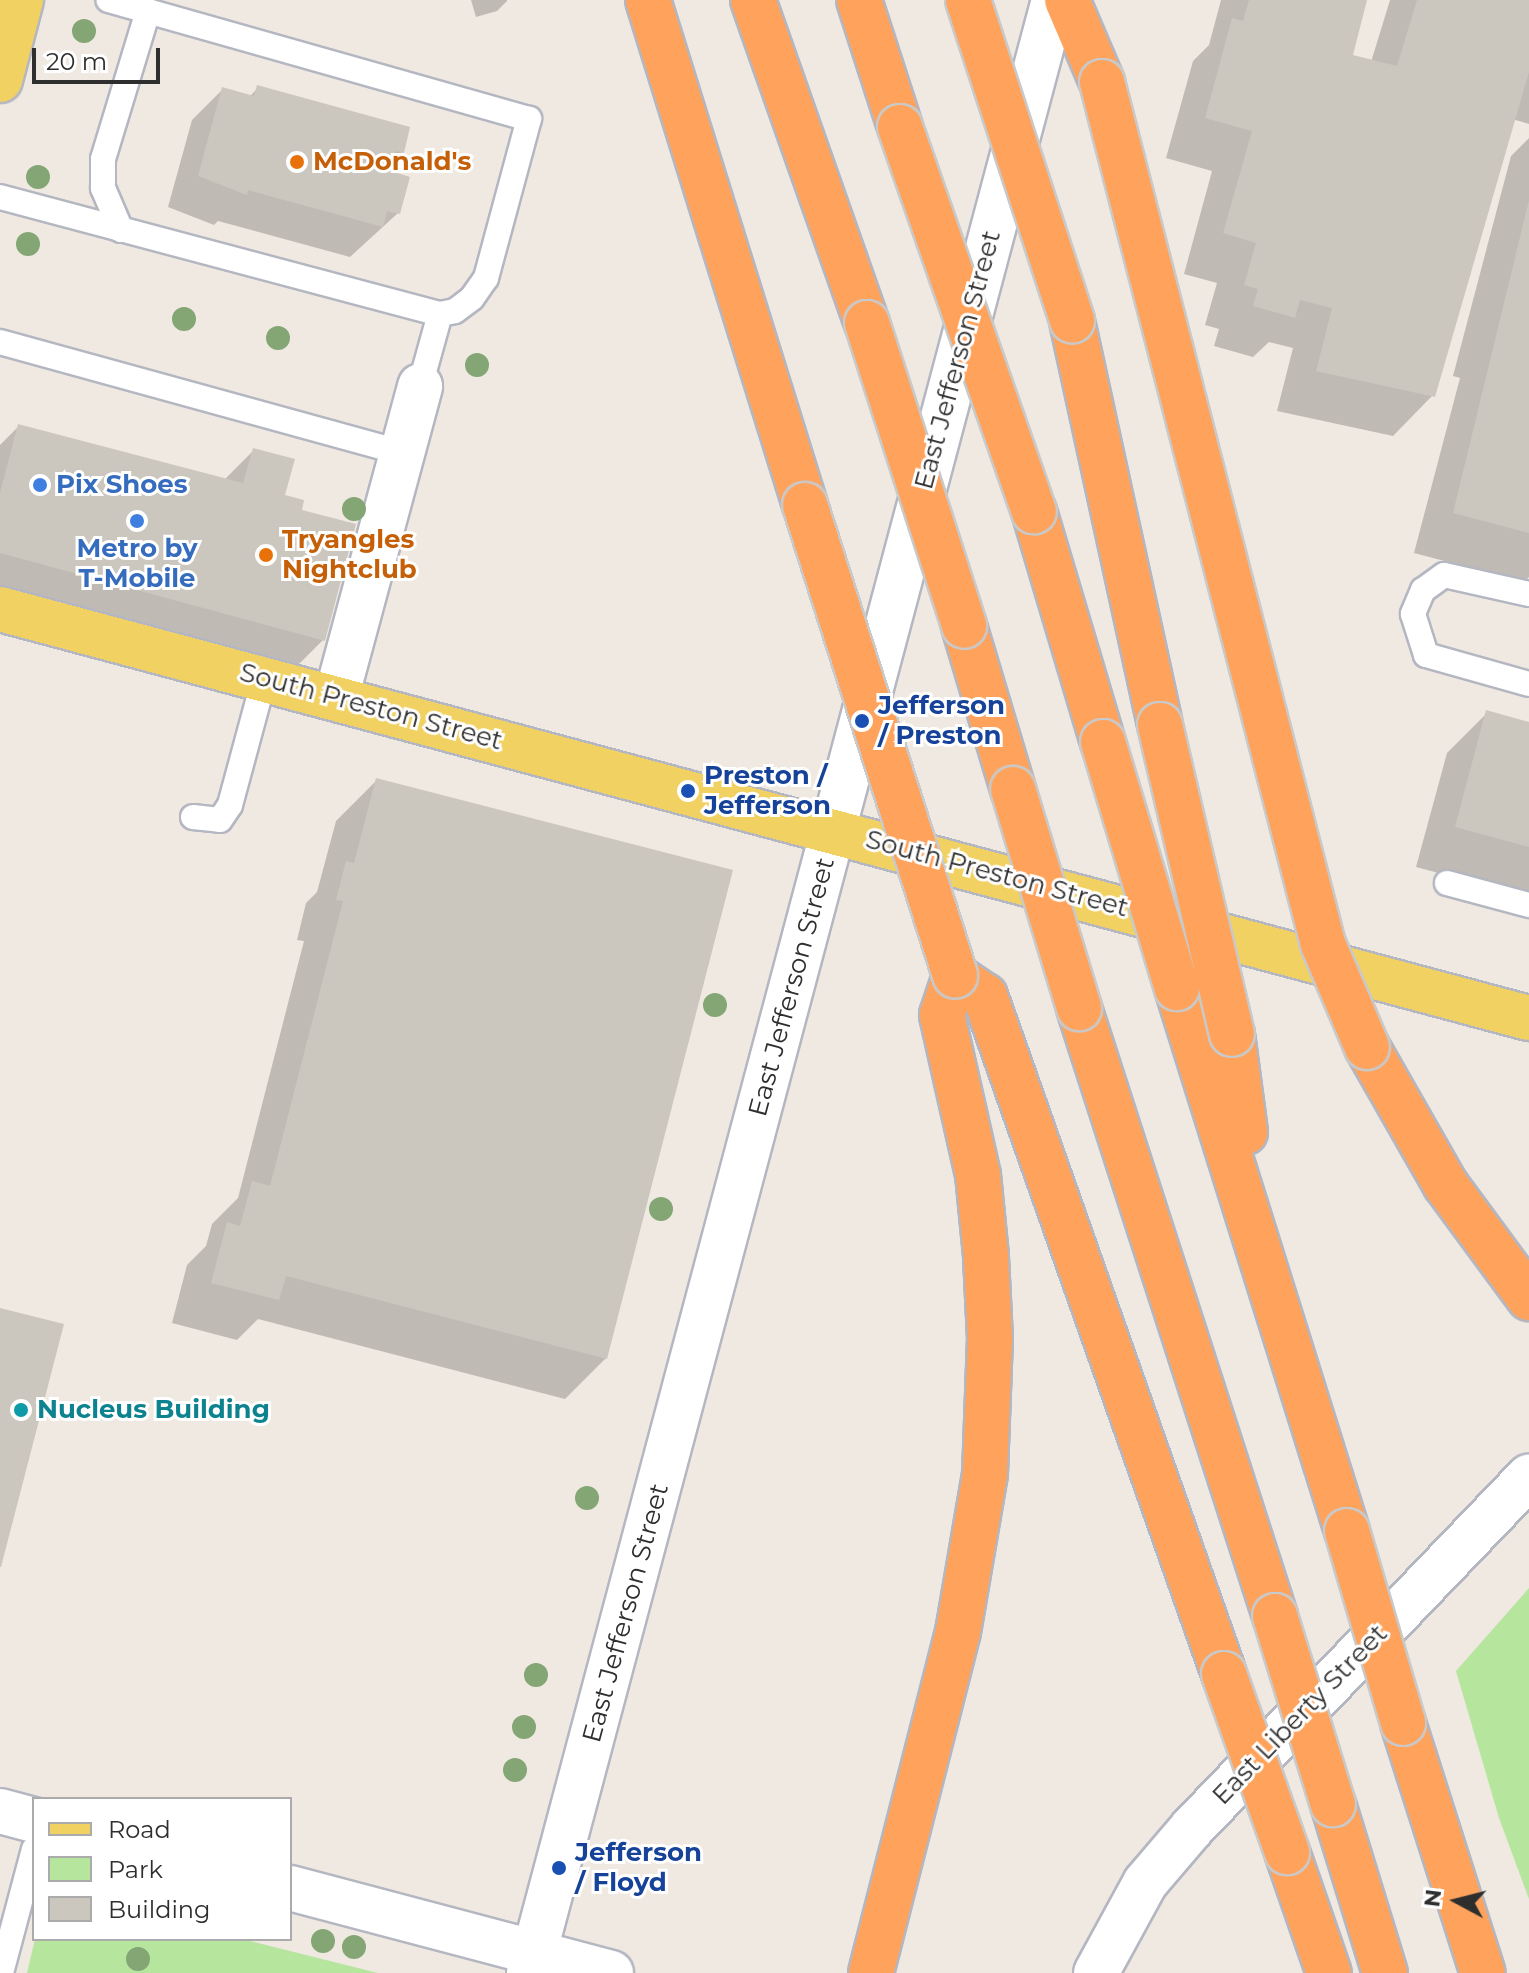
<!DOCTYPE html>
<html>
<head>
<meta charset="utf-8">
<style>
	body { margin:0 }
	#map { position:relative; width:1529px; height:1973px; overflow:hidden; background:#efe9e1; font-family:Montserrat,sans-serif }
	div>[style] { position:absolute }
	.green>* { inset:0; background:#b6e59e }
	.shadow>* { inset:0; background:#0003 }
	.building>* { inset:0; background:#cbc7bf }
	.roads { filter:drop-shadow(2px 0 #b4b7c1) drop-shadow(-2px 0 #b4b7c1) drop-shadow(0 2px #b4b7c1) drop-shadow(0 -2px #b4b7c1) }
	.service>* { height:24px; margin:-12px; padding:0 12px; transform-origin:12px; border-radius:12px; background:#fff }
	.minor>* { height:44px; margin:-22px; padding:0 22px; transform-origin:22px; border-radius:22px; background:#fff }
	.secondary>* { height:44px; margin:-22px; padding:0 22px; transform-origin:22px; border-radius:22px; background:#fff }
	.primary>* { height:44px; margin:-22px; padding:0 22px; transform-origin:22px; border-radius:22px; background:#f2d163 }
	.motorway>* { height:44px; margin:-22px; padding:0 22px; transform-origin:22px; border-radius:22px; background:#ffa35c }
	.bridges { filter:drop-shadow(2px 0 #c9c9c9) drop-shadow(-2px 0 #c9c9c9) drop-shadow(0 2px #c9c9c9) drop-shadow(0 -2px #c9c9c9) }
	.motorway-bridge>* { height:44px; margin:-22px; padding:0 22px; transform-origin:22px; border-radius:22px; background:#ffa35c }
	.trees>* { width:24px; height:24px; margin:-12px; border-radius:50%; background:#84a574 }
	.dots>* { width:22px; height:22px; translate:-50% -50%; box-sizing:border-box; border:4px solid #fff; border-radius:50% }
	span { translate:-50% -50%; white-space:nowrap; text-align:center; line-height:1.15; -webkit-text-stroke:6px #fff; paint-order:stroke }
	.food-label { font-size:26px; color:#c56008; font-weight:700 }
	.left { translate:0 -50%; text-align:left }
	.street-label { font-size:26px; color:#2e2e2e }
	.shop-label { font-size:26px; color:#366cbe; font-weight:700 }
	.transit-label { font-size:26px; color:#164399; font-weight:700 }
	.culture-label { font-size:26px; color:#0d838f; font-weight:700 }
	.legend { position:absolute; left:32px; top:1797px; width:260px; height:144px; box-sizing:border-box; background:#fff; border:2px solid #ababab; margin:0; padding:10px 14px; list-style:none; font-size:24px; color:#2e2e2e }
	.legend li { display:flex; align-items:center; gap:16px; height:40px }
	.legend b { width:40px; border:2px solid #ababab }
	.north { position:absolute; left:1417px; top:1861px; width:80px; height:80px; -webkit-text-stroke:6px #fff; paint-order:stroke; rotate:277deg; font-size:22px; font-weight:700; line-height:32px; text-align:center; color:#2e2e2e }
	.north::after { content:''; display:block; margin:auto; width:28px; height:36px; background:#2e2e2e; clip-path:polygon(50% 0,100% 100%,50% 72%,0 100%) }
	.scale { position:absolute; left:32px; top:48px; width:128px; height:36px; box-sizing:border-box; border:4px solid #2e2e2e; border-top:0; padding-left:10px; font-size:24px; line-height:28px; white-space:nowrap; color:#2e2e2e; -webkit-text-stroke:6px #fff; paint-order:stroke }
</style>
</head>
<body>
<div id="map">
	<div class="green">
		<div style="clip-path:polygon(1529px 1588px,1529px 1899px,1499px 1818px,1456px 1671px)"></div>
		<div style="clip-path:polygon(35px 1939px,242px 1939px,378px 1973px,27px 1973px)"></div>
	</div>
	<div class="shadow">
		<div style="clip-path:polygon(471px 0,507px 0,507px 1px,497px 11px,476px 17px)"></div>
		<div style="clip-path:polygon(1221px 0,1365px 0,1350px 56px,1371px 62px,1390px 0,1529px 0,1529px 124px,1512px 119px,1433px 395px,1393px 436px,1277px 411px,1293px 348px,1269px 342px,1253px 357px,1214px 346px,1219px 329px,1205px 325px,1217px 283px,1184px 274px,1212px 171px,1166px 158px,1193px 61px,1209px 45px)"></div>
		<div style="clip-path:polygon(258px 88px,402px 152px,388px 173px,398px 213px,350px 257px,218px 221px,214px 225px,168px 207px,192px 120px,223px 89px,249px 97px)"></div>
		<div style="clip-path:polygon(1529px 138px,1529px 577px,1524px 582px,1414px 553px,1460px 378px,1453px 376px,1511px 156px)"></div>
		<div style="clip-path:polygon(19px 426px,224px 480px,254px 450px,283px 497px,299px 511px,323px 640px,283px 680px,0 604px,0 445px)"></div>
		<div style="clip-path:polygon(1487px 713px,1529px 724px,1529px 897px,1416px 867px,1447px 753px)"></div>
		<div style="clip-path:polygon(376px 781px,606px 1358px,565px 1399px,258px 1319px,237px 1340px,172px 1323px,187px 1265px,206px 1246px,212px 1224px,238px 1198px,304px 941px,297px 940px,306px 903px,317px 892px,336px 821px)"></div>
	</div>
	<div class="building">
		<div style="clip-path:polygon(1249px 0,1367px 0,1353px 55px,1397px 66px,1417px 0,1529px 0,1529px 72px,1435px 397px,1316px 371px,1332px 308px,1300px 300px,1295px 318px,1253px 306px,1258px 289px,1244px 285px,1256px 243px,1223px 233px,1252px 131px,1205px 118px,1232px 18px,1243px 21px)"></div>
		<div style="clip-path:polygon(257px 85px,410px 127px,404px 153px,396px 151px,391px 171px,410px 177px,400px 214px,387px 211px,383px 227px,248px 190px,247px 195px,198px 176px,222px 87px,254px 96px)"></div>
		<div style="clip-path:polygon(1529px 200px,1529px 533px,1453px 513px)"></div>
		<div style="clip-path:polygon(18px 424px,243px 483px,253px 448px,295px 459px,285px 495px,304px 500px,302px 510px,356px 524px,325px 641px,0 553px,0 493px)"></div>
		<div style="clip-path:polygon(1486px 710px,1529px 722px,1529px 847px,1455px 827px)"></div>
		<div style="clip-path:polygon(376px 778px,733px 870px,607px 1359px,286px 1276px,279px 1300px,211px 1283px,227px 1222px,240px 1226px,252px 1181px,270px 1186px,343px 901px,336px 900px,346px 861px,354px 863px)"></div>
		<div style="clip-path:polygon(0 1308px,64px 1324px,1px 1567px,0 1567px)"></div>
	</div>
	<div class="roads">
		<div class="service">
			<div style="left:0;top:197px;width:455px;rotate:14.9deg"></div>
			<div style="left:440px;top:314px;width:15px;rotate:-11deg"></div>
			<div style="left:455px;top:311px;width:21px;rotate:-37deg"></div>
			<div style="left:472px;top:298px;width:24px;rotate:-55deg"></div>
			<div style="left:486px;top:278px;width:165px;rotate:-74.9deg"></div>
			<div style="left:529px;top:119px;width:437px;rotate:-164.2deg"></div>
			<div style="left:121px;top:230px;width:46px;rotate:-113.2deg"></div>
			<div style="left:103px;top:188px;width:29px;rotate:-90deg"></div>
			<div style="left:103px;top:159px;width:155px;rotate:-73.1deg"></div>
			<div style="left:0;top:342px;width:417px;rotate:15.4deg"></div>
			<div style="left:420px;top:386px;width:75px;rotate:-74.5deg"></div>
			<div style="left:1529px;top:594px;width:87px;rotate:-167.4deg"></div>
			<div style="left:1444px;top:575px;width:26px;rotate:144deg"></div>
			<div style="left:1423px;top:590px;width:26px;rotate:113deg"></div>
			<div style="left:1413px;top:614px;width:43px;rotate:72.4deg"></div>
			<div style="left:1426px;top:655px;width:107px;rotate:15.7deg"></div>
			<div style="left:193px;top:817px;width:27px;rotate:6deg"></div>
			<div style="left:220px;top:820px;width:18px;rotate:-56deg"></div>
			<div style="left:230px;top:805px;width:131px;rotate:-74.9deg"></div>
			<div style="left:1447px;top:883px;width:85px;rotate:15deg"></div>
			<div style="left:1px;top:1973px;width:128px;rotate:-75.1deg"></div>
		</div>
		<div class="minor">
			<div style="left:336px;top:698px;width:323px;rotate:-74.9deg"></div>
			<div style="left:0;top:1811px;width:35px;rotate:15deg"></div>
			<div style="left:290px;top:1888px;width:332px;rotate:14.8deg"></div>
		</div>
		<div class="secondary">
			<div style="left:529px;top:1973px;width:2042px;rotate:-75.1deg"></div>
			<div style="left:1096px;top:1973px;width:102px;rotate:-61.4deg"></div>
			<div style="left:1145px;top:1883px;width:72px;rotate:-49.5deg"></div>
			<div style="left:1192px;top:1828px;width:487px;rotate:-46.2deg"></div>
		</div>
		<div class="primary">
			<div style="left:0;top:80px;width:83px;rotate:-75.3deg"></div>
			<div style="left:0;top:609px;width:1583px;rotate:14.98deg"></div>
		</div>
		<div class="motorway">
			<div style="left:648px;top:0;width:529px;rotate:72.73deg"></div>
			<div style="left:753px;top:0;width:343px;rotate:70.6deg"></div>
			<div style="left:859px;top:0;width:133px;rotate:72.1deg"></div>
			<div style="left:1067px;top:0;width:89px;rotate:66.9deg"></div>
			<div style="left:1072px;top:321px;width:413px;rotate:77.7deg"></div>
			<div style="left:1034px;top:511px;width:241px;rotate:73.4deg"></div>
			<div style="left:964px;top:626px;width:170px;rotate:73.3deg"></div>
			<div style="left:1177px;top:988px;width:569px;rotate:72.62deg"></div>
			<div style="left:1079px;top:1008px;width:639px;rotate:72.13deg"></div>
			<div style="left:1232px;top:1034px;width:99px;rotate:82.4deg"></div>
			<div style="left:1367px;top:1047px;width:158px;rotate:60.3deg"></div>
			<div style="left:1445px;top:1184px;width:142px;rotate:53.6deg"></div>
			<div style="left:1403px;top:1723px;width:262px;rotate:72.3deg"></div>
			<div style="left:1333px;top:1804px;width:177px;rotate:72.9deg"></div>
			<div style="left:1287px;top:1852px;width:128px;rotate:70.9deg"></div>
			<div style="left:871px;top:1973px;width:352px;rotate:-75.7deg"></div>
			<div style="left:958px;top:1632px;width:160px;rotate:-80.3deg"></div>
			<div style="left:985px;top:1474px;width:135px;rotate:-87.9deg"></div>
			<div style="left:990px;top:1339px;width:83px;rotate:-92.8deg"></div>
			<div style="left:986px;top:1256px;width:81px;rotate:-95.6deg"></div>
			<div style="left:978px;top:1175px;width:164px;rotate:-102.7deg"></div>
			<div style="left:942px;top:1015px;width:41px;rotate:-71.6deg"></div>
			<div style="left:955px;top:976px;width:36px;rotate:34deg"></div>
			<div style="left:985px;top:996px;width:719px;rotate:70.58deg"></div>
		</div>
	</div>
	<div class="bridges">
		<div class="motorway-bridge">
			<div style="left:968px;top:0;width:337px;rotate:72deg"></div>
			<div style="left:1102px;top:82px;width:890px;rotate:75.62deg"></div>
			<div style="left:1323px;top:944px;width:112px;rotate:66.9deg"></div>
			<div style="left:900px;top:127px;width:407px;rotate:70.8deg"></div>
			<div style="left:867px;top:323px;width:318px;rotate:72.2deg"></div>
			<div style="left:805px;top:505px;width:494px;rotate:72.3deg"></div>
			<div style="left:1160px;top:725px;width:317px;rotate:76.9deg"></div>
			<div style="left:1103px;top:742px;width:257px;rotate:73.3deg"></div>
			<div style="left:1013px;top:789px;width:229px;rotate:73.2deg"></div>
			<div style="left:1347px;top:1531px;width:200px;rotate:73.7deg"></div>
			<div style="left:1275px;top:1616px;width:197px;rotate:72.9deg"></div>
			<div style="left:1224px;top:1674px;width:189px;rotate:70.5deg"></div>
		</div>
	</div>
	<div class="trees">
		<div style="left:84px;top:31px"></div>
		<div style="left:38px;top:177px"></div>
		<div style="left:28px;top:244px"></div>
		<div style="left:184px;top:319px"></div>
		<div style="left:278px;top:338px"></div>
		<div style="left:477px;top:365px"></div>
		<div style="left:354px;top:509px"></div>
		<div style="left:715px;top:1005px"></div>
		<div style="left:661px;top:1209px"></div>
		<div style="left:587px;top:1498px"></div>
		<div style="left:536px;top:1675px"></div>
		<div style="left:524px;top:1727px"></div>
		<div style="left:515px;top:1770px"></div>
		<div style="left:323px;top:1941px"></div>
		<div style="left:354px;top:1947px"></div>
		<div style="left:138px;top:1959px"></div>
	</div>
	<div class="dots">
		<div style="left:297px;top:162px;background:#e8710a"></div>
		<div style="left:40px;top:485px;background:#3f7fe0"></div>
		<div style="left:137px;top:521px;background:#3f7fe0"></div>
		<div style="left:266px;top:555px;background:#e8710a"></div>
		<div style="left:862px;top:721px;background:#1a4fb4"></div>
		<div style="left:688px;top:791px;background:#1a4fb4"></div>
		<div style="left:21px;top:1410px;background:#0f9aa8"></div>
		<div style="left:559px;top:1868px;background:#1a4fb4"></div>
	</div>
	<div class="food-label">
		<span class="left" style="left:313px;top:162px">McDonald's</span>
		<span class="left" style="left:282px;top:555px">Tryangles<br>Nightclub</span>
	</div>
	<div class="street-label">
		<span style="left:958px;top:360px;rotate:-75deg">East Jefferson Street</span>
		<span style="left:371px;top:707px;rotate:15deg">South Preston Street</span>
		<span style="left:997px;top:874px;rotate:15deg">South Preston Street</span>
		<span style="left:792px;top:987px;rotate:-75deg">East Jefferson Street</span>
		<span style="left:626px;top:1613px;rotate:-75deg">East Jefferson Street</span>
		<span style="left:1300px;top:1715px;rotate:-46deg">East Liberty Street</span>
	</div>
	<div class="shop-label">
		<span class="left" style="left:56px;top:485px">Pix Shoes</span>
		<span style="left:137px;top:564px">Metro by<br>T-Mobile</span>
	</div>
	<div class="transit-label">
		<span class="left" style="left:878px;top:721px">Jefferson<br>/ Preston</span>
		<span class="left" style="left:704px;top:791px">Preston /<br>Jefferson</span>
		<span class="left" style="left:575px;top:1868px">Jefferson<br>/ Floyd</span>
	</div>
	<div class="culture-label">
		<span class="left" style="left:37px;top:1410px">Nucleus Building</span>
	</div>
	<ul class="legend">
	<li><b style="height:10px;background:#f2d163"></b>Road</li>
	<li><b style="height:22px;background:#b6e59e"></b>Park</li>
	<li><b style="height:22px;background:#cbc7bf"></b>Building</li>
	</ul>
	<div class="north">N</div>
	<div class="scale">20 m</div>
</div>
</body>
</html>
